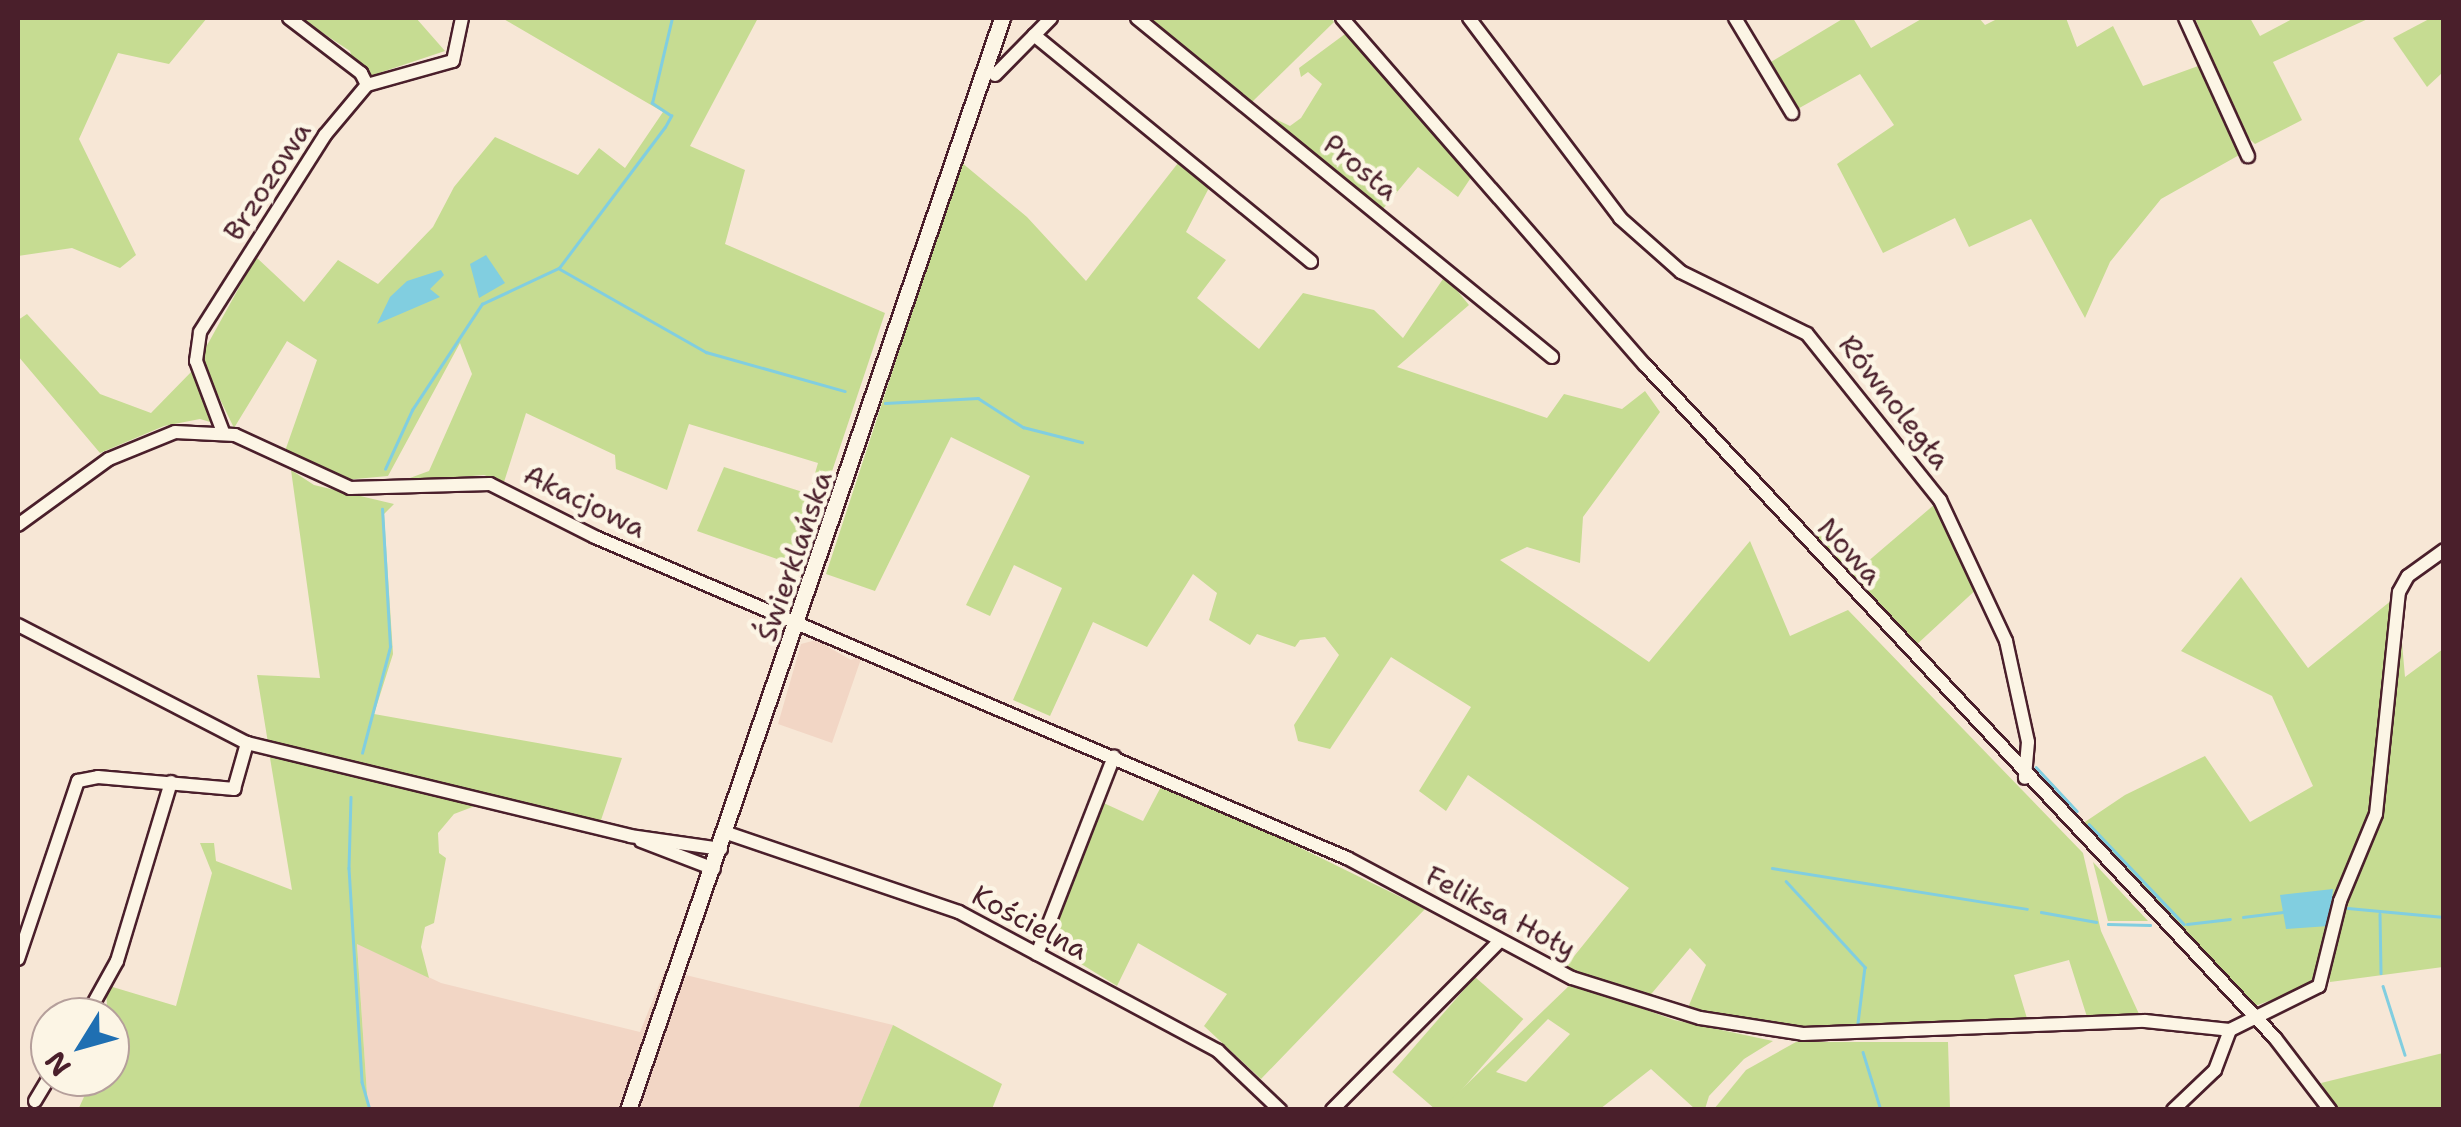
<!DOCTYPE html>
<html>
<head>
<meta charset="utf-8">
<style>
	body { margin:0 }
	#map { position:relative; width:2461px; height:1127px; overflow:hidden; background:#f7e7d6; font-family:"Shantell Sans",sans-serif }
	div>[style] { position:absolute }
	.built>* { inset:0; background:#f2d6c5 }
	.green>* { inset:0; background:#c6dc92; transform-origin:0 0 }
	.water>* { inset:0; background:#81cee0 }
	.stream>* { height:2.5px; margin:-1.25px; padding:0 1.25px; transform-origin:1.25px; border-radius:1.25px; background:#81cee0 }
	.roads { filter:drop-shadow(2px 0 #4a1f2b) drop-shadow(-2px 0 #4a1f2b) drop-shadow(0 2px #4a1f2b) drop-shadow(0 -2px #4a1f2b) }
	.minor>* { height:12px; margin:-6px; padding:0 6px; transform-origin:6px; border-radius:6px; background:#fcf5e5 }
	.major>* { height:15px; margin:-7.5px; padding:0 7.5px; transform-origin:7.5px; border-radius:7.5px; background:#fcf5e5 }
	span { translate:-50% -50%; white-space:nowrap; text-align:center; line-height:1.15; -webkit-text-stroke:9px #fcf5e5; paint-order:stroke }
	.street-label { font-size:28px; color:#4a1f2b }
	.frame { position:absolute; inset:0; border:20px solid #4a1f2b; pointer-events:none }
	.north { position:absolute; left:30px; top:997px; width:100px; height:100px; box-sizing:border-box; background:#fcf5e5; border:2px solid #b59f9b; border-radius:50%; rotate:233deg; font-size:28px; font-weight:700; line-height:40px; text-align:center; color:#4a1f2b }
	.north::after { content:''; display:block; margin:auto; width:35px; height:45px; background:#1f6fb2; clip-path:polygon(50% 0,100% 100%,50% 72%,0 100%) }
</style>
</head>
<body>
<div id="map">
	<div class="built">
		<div style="clip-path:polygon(816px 640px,851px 660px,862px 656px,832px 743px,778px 724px,801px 644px)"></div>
		<div style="clip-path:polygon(357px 943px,441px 983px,640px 1032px,665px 970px,893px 1025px,858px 1109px,368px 1109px)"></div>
	</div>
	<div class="green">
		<div style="clip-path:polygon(18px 18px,207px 18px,169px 64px,118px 53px,79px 139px,136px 255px,120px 268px,72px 248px,18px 256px)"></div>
		<div style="clip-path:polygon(416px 18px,445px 51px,358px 80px,350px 51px,303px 20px)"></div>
		<div style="clip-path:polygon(502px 18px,758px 18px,690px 146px,745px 170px,725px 244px,885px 313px,800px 567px,697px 531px,724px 467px,809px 494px,818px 463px,689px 424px,667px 490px,616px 469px,615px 455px,526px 413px,504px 482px,484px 475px,399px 482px,429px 471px,472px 374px,460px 343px,388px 476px,344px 480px,284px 454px,317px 360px,287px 341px,234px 428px,200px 358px,256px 257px,304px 302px,338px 260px,378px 284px,433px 227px,454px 187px,495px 137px,578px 175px,599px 148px,625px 168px,663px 112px)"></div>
		<div style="clip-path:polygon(1145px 18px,1331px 18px,1334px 22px,1252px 102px)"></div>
		<div style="clip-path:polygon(1844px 18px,1853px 18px,1871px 48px,1923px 18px,1979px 18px,1985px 25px,1999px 18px,2066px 18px,2077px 47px,2113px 26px,2143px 86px,2201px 65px,2241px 154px,2161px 199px,2110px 262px,2085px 318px,2031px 219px,1969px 247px,1955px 218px,1883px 253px,1837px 164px,1894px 125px,1860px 74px,1794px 111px,1766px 65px)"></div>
		<div style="clip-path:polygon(2195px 18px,2250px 18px,2260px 36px,2294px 18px,2370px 18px,2273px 62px,2302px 120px,2255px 144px,2242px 132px)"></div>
		<div style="clip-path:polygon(2431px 18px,2443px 18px,2443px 72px,2427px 87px,2393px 38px)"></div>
		<div style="clip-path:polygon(1345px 34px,1472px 176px,1458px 197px,1418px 167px,1382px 210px,1269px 116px,1290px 126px,1301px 118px,1322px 84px,1308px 72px,1301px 77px,1299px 68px)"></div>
		<div style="clip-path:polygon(961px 162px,1027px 217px,1086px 281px,1178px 163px,1211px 184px,1186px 232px,1226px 260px,1197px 298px,1259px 349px,1303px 293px,1374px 310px,1403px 338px,1445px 276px,1469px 305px,1397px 367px,1547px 418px,1564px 394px,1622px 409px,1645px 391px,1660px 412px,1583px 517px,1580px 563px,1527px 547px,1500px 560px,1649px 662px,1750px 541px,1790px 636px,1848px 610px,2083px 853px,2101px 931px,2139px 1014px,2088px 1020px,2069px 960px,2014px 975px,2029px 1025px,1804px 1032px,1687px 1010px,1706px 965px,1690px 948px,1647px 999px,1563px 970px,1629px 888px,1468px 775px,1446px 811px,1419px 791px,1471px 707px,1391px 657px,1330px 749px,1298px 741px,1294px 725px,1339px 655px,1325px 637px,1300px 640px,1295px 647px,1257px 634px,1250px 645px,1209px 620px,1217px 593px,1193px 574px,1147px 647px,1093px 622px,1050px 716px,1013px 700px,1062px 588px,1014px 565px,990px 616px,966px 605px,1030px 476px,951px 437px,875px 591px,826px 574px)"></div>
		<div style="clip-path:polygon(27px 314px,100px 394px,151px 413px,194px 369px,217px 424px,200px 419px,164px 426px,100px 453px,18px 356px,18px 320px)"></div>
		<div style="clip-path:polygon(291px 470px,314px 485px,394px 504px,384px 514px,393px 654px,374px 714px,622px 758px,600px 823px,268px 743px,257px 675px,320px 678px)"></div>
		<div style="clip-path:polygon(1935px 504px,1980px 586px,1914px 647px,1812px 538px,1821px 526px,1866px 563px)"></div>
		<div style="clip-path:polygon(2241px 577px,2308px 668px,2408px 587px,2401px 631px,2405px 677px,2443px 649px,2443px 967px,2330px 982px,2330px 910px,2316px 984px,2255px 1006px,2079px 826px,2125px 795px,2205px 756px,2250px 822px,2313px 786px,2272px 696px,2181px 651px)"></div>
		<div style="clip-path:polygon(269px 752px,475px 806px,454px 814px,438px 833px,439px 853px,446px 858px,434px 923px,425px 927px,421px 947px,429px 978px,357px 944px,368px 1109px,78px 1110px,93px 1077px,110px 1077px,106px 985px,176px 1006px,212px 873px,200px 843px,214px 843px,216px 861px,292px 890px)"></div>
		<div style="clip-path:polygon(1164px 781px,1425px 909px,1261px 1079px,1204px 1026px,1227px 994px,1138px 943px,1117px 986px,1047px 943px,1097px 800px,1143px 821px)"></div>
		<div style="clip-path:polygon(2093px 862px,2148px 921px,2108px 921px)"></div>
		<div style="left:1475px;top:977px;width:64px;height:126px;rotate:41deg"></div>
		<div style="clip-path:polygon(evenodd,1572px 983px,1674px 1020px,1773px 1041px,1744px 1059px,1709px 1096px,1705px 1109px,1695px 1109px,1651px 1069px,1600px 1109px,1440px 1110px,1572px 983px,1548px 1019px,1570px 1034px,1526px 1082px,1496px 1072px,1548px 1019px)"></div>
		<div style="clip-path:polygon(893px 1025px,1002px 1084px,992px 1109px,858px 1109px)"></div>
		<div style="clip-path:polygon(1796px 1042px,1948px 1042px,1950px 1109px,1714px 1109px,1746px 1070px)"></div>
		<div style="clip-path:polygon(2443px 1053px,2443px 1109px,2337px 1109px,2321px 1083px)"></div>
	</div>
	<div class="water">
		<div style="clip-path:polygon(486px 255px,505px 283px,479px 298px,470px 264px)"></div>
		<div style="clip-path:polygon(441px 270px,444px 275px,430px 289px,440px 297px,377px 324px,390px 297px,407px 281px)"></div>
		<div style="clip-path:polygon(2333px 889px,2329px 926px,2286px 929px,2280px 895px)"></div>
	</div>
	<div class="stream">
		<div style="left:560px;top:269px;width:168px;rotate:29.6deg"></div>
		<div style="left:706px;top:352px;width:144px;rotate:15.7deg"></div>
		<div style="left:885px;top:403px;width:93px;rotate:-3.1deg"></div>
		<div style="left:978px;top:398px;width:54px;rotate:32.8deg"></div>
		<div style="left:1023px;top:427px;width:61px;rotate:14.3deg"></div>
		<div style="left:385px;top:469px;width:65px;rotate:-65.4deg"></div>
		<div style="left:412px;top:410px;width:127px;rotate:-56.6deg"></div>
		<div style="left:482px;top:304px;width:85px;rotate:-25.1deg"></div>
		<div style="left:559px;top:268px;width:176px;rotate:-53.1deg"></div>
		<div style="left:665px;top:127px;width:13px;rotate:-61deg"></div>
		<div style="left:671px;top:116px;width:23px;rotate:-146deg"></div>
		<div style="left:652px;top:103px;width:87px;rotate:-76.8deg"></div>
		<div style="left:362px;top:753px;width:110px;rotate:-75.2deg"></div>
		<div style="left:390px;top:647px;width:138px;rotate:-93.3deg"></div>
		<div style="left:2036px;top:767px;width:60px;rotate:47deg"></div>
		<div style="left:351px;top:797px;width:71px;rotate:91.6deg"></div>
		<div style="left:349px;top:868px;width:214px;rotate:86.5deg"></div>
		<div style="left:362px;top:1082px;width:29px;rotate:74deg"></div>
		<div style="left:2089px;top:824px;width:138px;rotate:46.5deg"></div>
		<div style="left:1772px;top:868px;width:258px;rotate:9.1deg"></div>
		<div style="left:1786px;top:881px;width:117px;rotate:47.4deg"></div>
		<div style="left:1865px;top:967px;width:56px;rotate:97.1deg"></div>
		<div style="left:2348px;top:908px;width:96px;rotate:5.4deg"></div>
		<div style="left:2041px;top:912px;width:56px;rotate:10.3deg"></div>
		<div style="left:2380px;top:914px;width:59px;rotate:89deg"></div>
		<div style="left:2243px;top:917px;width:40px;rotate:-7.1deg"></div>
		<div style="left:2108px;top:924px;width:42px;rotate:1.4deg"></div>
		<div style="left:2187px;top:924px;width:43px;rotate:-6.6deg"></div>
		<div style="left:2383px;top:986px;width:72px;rotate:72.3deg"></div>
		<div style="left:1863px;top:1052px;width:61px;rotate:72.8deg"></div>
	</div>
	<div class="roads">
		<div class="minor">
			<div style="left:289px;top:18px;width:91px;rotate:37.4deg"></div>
			<div style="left:361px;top:73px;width:13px;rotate:63deg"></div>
			<div style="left:1137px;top:18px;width:536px;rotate:39.24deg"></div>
			<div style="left:1342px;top:18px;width:461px;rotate:48.9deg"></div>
			<div style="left:1645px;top:365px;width:922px;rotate:46.89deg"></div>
			<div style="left:2275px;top:1038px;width:91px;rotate:52.6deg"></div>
			<div style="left:1469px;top:18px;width:251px;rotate:52.9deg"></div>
			<div style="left:1620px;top:218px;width:81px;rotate:41.5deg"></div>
			<div style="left:1681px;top:272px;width:140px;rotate:26.2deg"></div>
			<div style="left:1807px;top:334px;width:213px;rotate:51.3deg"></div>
			<div style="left:1940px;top:500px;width:156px;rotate:64.9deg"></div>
			<div style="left:2006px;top:641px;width:103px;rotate:77.7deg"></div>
			<div style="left:2028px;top:742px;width:36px;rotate:95deg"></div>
			<div style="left:1735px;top:18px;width:111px;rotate:59deg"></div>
			<div style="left:2185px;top:18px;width:152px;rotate:65.5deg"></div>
			<div style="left:1034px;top:35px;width:358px;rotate:39.3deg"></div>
			<div style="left:995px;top:75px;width:80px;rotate:-45.5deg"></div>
			<div style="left:223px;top:432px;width:76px;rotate:-110.8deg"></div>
			<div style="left:196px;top:361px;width:29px;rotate:-82deg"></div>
			<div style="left:200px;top:332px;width:233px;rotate:-57.6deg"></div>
			<div style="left:325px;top:135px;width:65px;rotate:-50deg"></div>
			<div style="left:367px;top:85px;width:89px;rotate:-15.6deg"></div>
			<div style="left:453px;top:61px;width:44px;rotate:-78.2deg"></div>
			<div style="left:18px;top:525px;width:112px;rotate:-36deg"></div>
			<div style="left:109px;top:459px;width:71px;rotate:-22.2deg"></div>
			<div style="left:175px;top:432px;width:60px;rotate:2.9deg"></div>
			<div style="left:235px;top:435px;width:127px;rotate:24.7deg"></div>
			<div style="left:350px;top:488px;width:140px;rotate:-1.6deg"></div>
			<div style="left:490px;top:484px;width:118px;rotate:26.8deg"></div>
			<div style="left:595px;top:537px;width:818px;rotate:23.12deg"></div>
			<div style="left:1347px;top:858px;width:255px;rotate:28.1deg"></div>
			<div style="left:1572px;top:978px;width:134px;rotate:17.4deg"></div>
			<div style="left:1700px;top:1018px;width:104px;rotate:8.8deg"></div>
			<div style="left:1803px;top:1034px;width:342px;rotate:-2.2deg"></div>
			<div style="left:2145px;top:1021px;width:85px;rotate:6deg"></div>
			<div style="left:18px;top:625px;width:258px;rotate:27.3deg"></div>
			<div style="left:247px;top:743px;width:394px;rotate:13.6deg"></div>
			<div style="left:630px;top:836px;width:92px;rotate:8.1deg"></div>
			<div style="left:727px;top:833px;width:245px;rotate:18.8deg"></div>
			<div style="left:959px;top:912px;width:294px;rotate:28.2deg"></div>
			<div style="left:1218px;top:1051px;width:86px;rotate:43.6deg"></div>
			<div style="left:641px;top:841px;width:78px;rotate:21deg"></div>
			<div style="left:1037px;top:954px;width:212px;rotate:-68.7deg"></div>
			<div style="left:18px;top:959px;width:188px;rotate:-71.4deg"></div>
			<div style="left:78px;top:781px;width:20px;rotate:-11deg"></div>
			<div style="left:98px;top:777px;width:137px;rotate:5deg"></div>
			<div style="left:234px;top:789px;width:48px;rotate:-74.2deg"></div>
			<div style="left:86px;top:1017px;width:64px;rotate:-61deg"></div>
			<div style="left:117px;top:961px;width:187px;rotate:-73.2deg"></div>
			<div style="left:35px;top:1101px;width:29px;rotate:-59deg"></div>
			<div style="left:1332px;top:1110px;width:237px;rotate:-45.2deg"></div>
			<div style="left:2173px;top:1110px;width:58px;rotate:-43.6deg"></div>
			<div style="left:2215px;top:1070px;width:43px;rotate:-69.4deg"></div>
			<div style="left:2230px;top:1030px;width:99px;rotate:-26.3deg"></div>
			<div style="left:2319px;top:986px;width:88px;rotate:-76.1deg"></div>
			<div style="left:2340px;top:901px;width:94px;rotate:-67.5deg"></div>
			<div style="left:2376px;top:814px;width:223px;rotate:-84.1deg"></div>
			<div style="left:2399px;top:592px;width:18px;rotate:-61deg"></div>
			<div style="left:2408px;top:576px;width:44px;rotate:-35.8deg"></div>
		</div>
		<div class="major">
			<div style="left:628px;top:1110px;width:1154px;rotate:-71.09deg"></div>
		</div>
	</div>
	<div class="street-label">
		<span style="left:1361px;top:167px;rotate:39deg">Prosta</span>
		<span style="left:267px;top:181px;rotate:-57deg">Brzozowa</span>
		<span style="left:1895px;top:402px;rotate:52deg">Równoległa</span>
		<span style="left:585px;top:501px;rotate:26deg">Akacjowa</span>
		<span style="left:1850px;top:551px;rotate:47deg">Nowa</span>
		<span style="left:794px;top:556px;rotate:-71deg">Świerklańska</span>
		<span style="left:1501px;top:912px;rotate:28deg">Feliksa Hoły</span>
		<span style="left:1030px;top:922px;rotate:28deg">Kościelna</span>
	</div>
	<div class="frame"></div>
	<div class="north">N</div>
</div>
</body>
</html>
